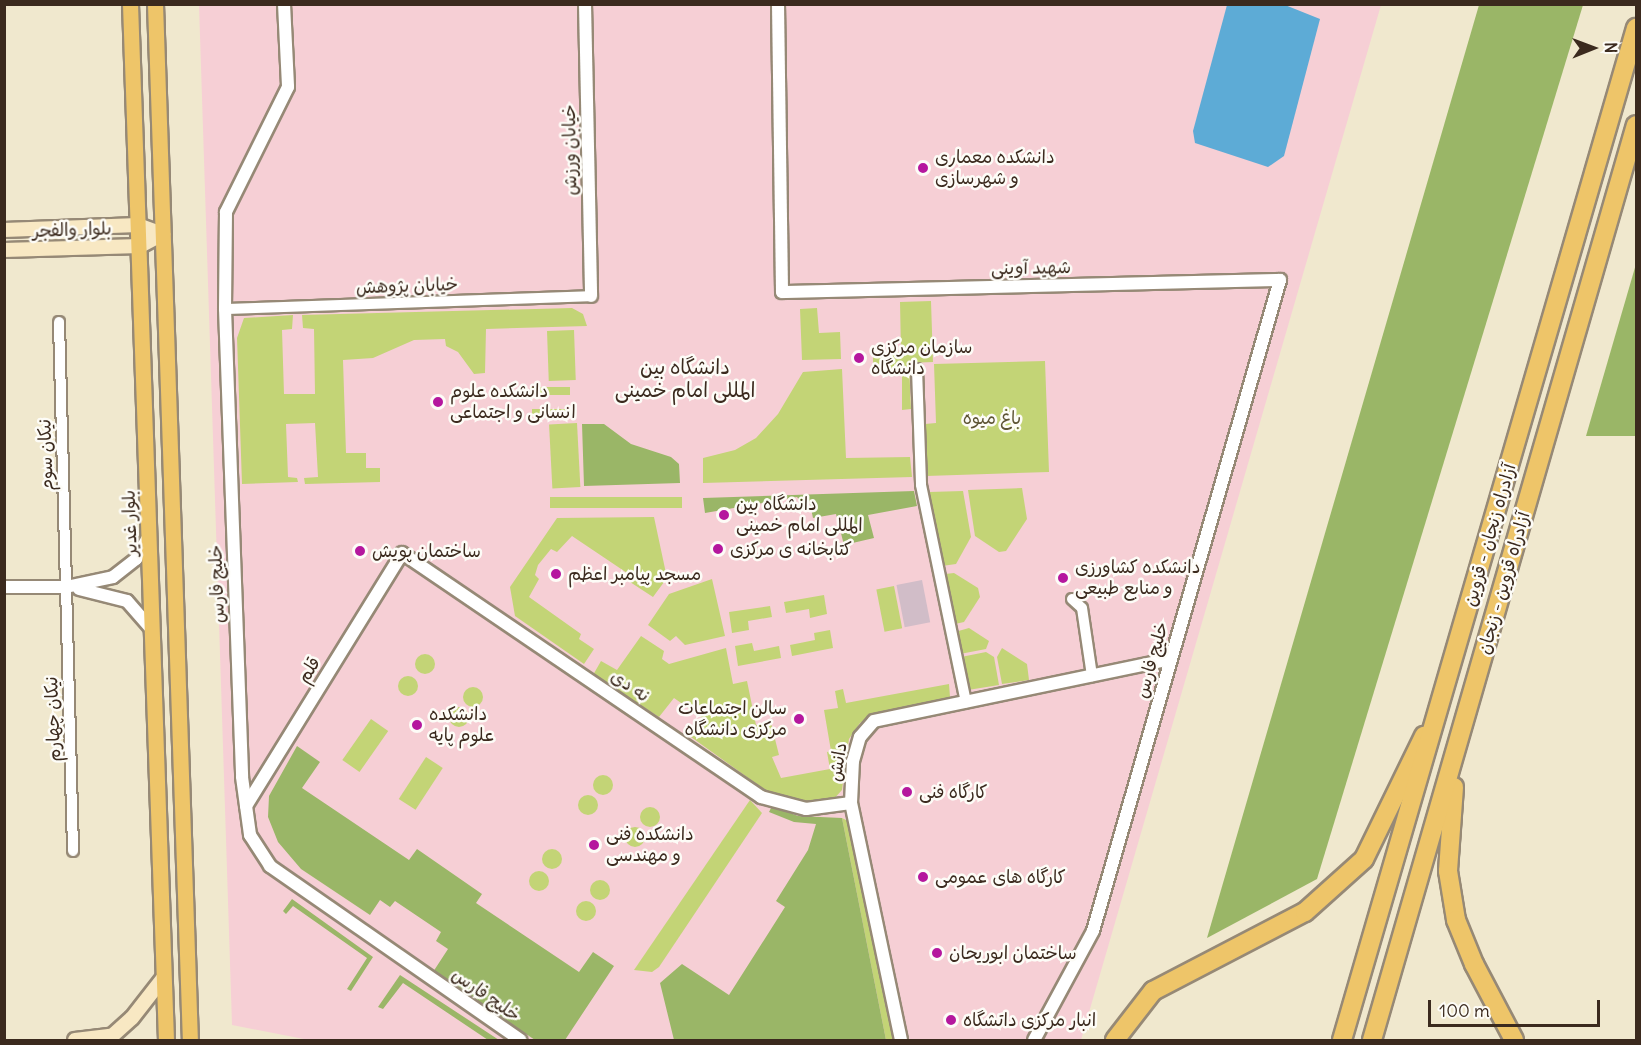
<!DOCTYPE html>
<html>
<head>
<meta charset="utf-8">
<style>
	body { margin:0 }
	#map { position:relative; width:1641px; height:1045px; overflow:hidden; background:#f0e8ce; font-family:Delius,"Playpen Sans Arabic",sans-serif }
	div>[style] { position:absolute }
	.built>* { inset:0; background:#f6cfd5 }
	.industrial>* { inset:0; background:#d1bdc8; transform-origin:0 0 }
	.green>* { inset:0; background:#c3d476; transform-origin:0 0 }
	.round { border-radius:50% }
	.forest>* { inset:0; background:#9ab667 }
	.water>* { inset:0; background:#5dabd6 }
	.roads { filter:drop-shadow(2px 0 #968976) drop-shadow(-2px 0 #968976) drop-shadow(0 2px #968976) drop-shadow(0 -2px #968976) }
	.minor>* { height:10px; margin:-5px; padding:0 5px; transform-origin:5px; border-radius:5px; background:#fff }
	.tertiary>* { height:12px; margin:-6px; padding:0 6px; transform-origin:6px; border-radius:6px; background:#fff }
	.secondary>* { height:14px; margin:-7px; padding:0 7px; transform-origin:7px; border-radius:7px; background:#f8e8c3 }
	.primary>* { height:15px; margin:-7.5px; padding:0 7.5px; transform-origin:7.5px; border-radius:7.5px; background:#eec569 }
	.motorway>* { height:18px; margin:-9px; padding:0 9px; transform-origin:9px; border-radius:9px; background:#eec569 }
	.dots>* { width:16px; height:16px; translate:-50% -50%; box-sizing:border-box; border:3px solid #fdfcf7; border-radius:50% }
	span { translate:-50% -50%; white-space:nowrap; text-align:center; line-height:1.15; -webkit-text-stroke:5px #fdfcf7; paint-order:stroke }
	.street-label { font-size:18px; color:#3b2a1e }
	.poi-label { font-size:18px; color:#3b2a1e }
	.left { translate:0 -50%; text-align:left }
	.right { translate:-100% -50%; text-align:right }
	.park-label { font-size:18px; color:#5d5434 }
	.neighbourhood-label { font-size:20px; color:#3b2a1e }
	.frame { position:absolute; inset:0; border:6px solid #3b2a1e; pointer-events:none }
	.north { position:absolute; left:1563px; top:18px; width:60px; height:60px; -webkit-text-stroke:4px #fdfcf7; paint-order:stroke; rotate:89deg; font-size:16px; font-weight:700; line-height:24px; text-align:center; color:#3b2a1e }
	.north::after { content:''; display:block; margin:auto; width:21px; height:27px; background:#3b2a1e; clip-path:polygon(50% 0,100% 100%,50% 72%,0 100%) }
	.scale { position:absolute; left:1428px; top:1000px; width:172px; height:27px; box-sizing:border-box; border:3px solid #3b2a1e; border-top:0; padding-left:8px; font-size:18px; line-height:21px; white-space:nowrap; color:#3b2a1e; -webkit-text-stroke:4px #fdfcf7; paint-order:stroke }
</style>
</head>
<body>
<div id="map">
	<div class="built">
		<div style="clip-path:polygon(199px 5px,1381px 5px,1081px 1040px,309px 1040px,232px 1025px)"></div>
	</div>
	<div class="industrial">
		<div style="left:922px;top:580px;width:43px;height:26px;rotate:79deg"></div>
	</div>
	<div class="green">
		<div style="clip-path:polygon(931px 301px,933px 362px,909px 363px,911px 409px,902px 410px,902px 372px,873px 373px,873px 354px,901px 352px,900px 302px)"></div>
		<div style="clip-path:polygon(572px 308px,583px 314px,587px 326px,486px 329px,485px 373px,474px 374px,458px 352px,446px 346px,445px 339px,414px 340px,373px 358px,343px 360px,346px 453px,366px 453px,366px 468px,380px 468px,380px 482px,305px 484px,304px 478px,318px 477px,315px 423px,286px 424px,288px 477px,297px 478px,298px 482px,242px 484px,237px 338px,244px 318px,293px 315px,292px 329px,282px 330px,284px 394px,315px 394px,314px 329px,303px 328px,302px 315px)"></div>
		<div style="clip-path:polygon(817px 308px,819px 333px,840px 332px,841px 359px,802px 360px,800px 309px)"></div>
		<div style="left:574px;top:330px;width:50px;height:27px;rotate:88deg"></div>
		<div style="clip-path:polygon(1045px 361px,1049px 472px,926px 476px,925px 424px,936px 423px,934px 364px)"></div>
		<div style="clip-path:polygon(842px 369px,846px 458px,910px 457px,912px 477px,703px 483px,703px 458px,735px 450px,756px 438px,778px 414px,803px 372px)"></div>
		<div style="left:570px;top:387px;width:8px;height:40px;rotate:90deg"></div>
		<div style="left:571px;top:409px;width:7px;height:39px;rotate:90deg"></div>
		<div style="left:577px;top:423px;width:64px;height:28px;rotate:87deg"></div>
		<div style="clip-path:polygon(1022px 488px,1027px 519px,1006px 551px,999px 552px,975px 536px,968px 490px)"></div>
		<div style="clip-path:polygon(963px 491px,971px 537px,956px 564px,942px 566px,929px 492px)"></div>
		<div style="left:682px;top:497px;width:11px;height:132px;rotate:90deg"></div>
		<div style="clip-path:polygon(654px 517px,667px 578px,653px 597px,630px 582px,633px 577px,572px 536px,557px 552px,551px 549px,538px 565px,535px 575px,539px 579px,529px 597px,581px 634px,579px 639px,594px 649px,584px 664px,515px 616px,510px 587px,557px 518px)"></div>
		<div style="clip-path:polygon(954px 573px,978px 588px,980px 597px,964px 622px,955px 624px,945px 574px)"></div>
		<div style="clip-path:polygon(712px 579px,725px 636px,685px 645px,676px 636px,670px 641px,648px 625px,669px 594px)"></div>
		<div style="left:894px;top:586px;width:43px;height:18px;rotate:79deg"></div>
		<div style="clip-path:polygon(824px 595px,827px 614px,810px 618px,809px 609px,786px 613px,784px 602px)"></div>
		<div style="clip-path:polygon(770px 606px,772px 617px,748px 621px,749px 630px,732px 633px,729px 612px)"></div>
		<div style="clip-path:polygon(969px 628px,989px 641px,986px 649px,960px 654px,955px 632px)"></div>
		<div style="clip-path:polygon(830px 630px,833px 648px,792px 656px,790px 645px,815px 640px,814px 633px)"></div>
		<div style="clip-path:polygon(641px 636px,664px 651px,662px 659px,669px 664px,726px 648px,733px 684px,747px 681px,756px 725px,771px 723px,779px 755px,772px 757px,781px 778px,830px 769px,827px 752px,831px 751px,824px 710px,838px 708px,835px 691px,843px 689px,846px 703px,949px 684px,950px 697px,881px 712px,860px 723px,849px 739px,842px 790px,832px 801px,807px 805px,768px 792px,691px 737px,704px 719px,674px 698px,659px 717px,593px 675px,601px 661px,617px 670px)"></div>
		<div style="clip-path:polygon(752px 643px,754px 651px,779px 646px,781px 658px,738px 666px,735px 646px)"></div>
		<div style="clip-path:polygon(1002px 648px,1027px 664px,1029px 680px,1002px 684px,997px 657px)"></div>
		<div style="clip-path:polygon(986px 652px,994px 657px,999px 685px,968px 690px,961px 657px)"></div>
		<div class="round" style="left:415px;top:654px;width:20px;height:20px"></div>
		<div class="round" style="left:398px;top:676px;width:20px;height:20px"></div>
		<div class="round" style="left:463px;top:687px;width:20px;height:20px"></div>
		<div class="round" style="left:449px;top:707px;width:20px;height:20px"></div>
		<div style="left:371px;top:719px;width:21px;height:50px;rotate:35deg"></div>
		<div style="left:426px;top:757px;width:20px;height:50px;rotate:33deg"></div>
		<div class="round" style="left:593px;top:775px;width:20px;height:20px"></div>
		<div class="round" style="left:578px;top:795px;width:20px;height:20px"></div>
		<div style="clip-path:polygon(750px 800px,762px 813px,659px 967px,652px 972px,634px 970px)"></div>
		<div class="round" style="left:640px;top:807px;width:20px;height:20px"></div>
		<div style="clip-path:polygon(842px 818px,852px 823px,898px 1040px,886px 1040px)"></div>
		<div class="round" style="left:625px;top:827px;width:20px;height:20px"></div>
		<div class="round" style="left:542px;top:849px;width:20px;height:20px"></div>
		<div class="round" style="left:529px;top:871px;width:20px;height:20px"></div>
		<div class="round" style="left:590px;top:880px;width:20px;height:20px"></div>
		<div class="round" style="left:576px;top:901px;width:20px;height:20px"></div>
	</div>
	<div class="forest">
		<div style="clip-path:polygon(1479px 5px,1583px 5px,1317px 879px,1207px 938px)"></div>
		<div style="clip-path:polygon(1636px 264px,1636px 436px,1586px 436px)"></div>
		<div style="clip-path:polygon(582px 424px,604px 424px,631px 444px,671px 457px,679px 464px,680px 483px,584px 486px)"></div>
		<div style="clip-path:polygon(914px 491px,917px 506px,868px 515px,874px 538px,844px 545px,836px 514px,813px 518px,809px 499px,800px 501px,797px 497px,705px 513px,703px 498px)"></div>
		<div style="clip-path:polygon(297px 746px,320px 762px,302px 788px,409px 860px,417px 849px,482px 894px,476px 903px,579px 972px,593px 952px,614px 966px,565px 1040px,535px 1040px,433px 972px,448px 949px,436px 941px,441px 932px,395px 901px,390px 907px,380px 900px,370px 915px,301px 869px,278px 842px,268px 817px,269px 796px)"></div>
		<div style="clip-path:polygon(772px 806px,798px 816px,842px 818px,886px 1040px,674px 1040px,660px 983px,682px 964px,729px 995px,785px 907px,776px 901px,808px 850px,816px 824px,794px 822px,769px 812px)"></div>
		<div style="clip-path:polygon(292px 899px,373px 957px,351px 991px,347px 989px,367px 958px,293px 906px,286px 914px,283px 911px)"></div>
		<div style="clip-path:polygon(400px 975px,499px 1040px,488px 1040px,403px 983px,383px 1009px,378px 1007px)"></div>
	</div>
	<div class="water">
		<div style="clip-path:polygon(1227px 5px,1285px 5px,1320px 19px,1284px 156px,1268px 167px,1195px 143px,1193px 131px)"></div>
	</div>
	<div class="roads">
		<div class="minor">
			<div style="left:225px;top:309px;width:366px;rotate:-2deg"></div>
			<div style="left:59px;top:322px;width:529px;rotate:88.48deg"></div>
			<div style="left:917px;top:369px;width:116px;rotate:88deg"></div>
			<div style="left:921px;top:485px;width:222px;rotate:78.3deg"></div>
			<div style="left:1072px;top:599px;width:13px;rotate:42deg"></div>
			<div style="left:1082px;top:608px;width:69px;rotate:81.6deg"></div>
		</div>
		<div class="tertiary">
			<div style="left:284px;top:4px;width:83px;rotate:87.2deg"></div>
			<div style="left:288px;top:87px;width:140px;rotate:116.4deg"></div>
			<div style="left:226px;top:212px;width:97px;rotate:90.6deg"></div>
			<div style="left:225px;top:309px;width:468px;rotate:87.9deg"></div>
			<div style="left:242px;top:777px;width:59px;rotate:82.1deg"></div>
			<div style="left:250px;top:835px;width:37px;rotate:57deg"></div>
			<div style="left:270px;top:866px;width:305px;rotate:34.8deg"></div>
			<div style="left:585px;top:4px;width:292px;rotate:88.8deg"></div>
			<div style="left:778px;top:4px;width:288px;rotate:89.2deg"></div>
			<div style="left:782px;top:292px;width:498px;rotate:-1.4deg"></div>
			<div style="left:1280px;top:280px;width:677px;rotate:106.03deg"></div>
			<div style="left:1093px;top:931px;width:124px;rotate:118.4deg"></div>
			<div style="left:4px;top:587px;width:62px"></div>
			<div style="left:66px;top:587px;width:48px;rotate:-12deg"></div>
			<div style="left:113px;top:577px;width:29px;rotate:-38deg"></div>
			<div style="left:136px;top:559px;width:25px;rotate:-61deg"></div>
			<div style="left:79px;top:589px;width:49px;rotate:14deg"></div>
			<div style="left:127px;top:601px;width:37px;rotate:49deg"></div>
			<div style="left:246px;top:806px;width:297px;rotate:-58.3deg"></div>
			<div style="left:402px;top:553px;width:434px;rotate:34.2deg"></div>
			<div style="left:761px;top:797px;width:47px;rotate:14.9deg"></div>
			<div style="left:806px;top:809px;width:45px;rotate:-7.6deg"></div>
			<div style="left:901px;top:1040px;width:242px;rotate:-101.9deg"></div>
			<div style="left:851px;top:803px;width:42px;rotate:-87.3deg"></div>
			<div style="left:853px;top:761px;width:25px;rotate:-74deg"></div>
			<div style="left:860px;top:737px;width:21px;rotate:-49deg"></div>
			<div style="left:874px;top:721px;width:303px;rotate:-11.8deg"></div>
		</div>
		<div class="secondary">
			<div style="left:4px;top:230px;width:134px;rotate:-2.1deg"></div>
			<div style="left:138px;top:225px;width:27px;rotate:20deg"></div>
			<div style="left:4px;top:250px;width:136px;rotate:-1.7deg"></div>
			<div style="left:140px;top:246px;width:26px;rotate:-28deg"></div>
			<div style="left:75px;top:1040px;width:38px;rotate:-7deg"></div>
			<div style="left:113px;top:1035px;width:25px;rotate:-42deg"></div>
			<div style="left:132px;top:1018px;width:52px;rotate:-52deg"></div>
		</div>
		<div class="primary">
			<div style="left:130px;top:4px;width:1037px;rotate:88.01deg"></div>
			<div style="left:155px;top:4px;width:1037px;rotate:88.07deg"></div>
		</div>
		<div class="motorway">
			<div style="left:1454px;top:787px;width:84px;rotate:94.1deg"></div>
			<div style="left:1448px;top:871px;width:50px;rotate:80.7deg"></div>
			<div style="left:1456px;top:920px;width:48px;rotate:67.8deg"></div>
			<div style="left:1474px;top:964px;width:86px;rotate:62.2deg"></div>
			<div style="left:1115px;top:1040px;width:62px;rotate:-52.2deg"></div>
			<div style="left:1153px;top:991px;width:171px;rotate:-27.5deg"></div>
			<div style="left:1305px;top:912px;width:79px;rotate:-41.9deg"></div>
			<div style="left:1364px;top:859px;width:137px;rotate:-64deg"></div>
			<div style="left:1342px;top:1040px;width:1054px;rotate:-73.8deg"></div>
			<div style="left:1372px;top:1040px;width:952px;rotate:-73.91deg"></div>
		</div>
	</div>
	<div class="dots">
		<div style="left:923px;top:168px;background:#b5179e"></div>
		<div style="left:859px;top:358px;background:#b5179e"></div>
		<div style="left:438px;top:402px;background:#b5179e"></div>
		<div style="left:724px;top:515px;background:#b5179e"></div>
		<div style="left:718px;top:549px;background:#b5179e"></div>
		<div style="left:360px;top:551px;background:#b5179e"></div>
		<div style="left:556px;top:574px;background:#b5179e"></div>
		<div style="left:1063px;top:578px;background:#b5179e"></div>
		<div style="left:799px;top:719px;background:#b5179e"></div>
		<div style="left:417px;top:725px;background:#b5179e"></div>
		<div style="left:907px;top:792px;background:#b5179e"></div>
		<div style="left:594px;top:845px;background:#b5179e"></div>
		<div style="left:923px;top:877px;background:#b5179e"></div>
		<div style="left:937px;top:953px;background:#b5179e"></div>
		<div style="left:951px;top:1020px;background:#b5179e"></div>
	</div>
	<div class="street-label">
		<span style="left:570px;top:150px;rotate:-91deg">خیابان ورزش</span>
		<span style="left:72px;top:230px;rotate:-2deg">بلوار والفجر</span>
		<span style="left:1031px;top:268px;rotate:-1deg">شهید آوینی</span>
		<span style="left:407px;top:286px;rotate:-2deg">خیابان پژوهش</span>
		<span style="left:46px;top:455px;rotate:-92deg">نیکان سوم</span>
		<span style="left:130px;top:523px;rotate:-92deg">بلوار غدیر</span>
		<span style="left:1490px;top:535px;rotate:-74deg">آزادراه زنجان - قزوین</span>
		<span style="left:1504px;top:583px;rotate:-74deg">آزادراه قزوین - زنجان</span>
		<span style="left:217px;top:584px;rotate:-92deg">خلیج فارس</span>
		<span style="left:1152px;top:660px;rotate:-74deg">خلیج فارس</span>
		<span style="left:309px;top:670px;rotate:-58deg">قلم</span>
		<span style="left:630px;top:686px;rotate:34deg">نه دی</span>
		<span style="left:53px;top:719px;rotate:-92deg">نیکان چهارم</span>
		<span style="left:838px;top:762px;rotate:-81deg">دانش</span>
		<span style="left:486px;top:995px;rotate:35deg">خلیج فارس</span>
	</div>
	<div class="poi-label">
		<span class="left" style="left:935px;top:168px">دانشکده معماری<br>و شهرسازی</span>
		<span class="left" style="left:871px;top:358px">سازمان مرکزی<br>دانشگاه</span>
		<span class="left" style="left:450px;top:402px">دانشکده علوم<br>انسانی و اجتماعی</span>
		<span class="left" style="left:736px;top:515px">دانشگاه بین<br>المللی امام خمینی</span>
		<span class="left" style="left:730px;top:549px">کتابخانه ی مرکزی</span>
		<span class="left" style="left:372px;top:551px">ساختمان پویش</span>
		<span class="left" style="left:1075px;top:578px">دانشکده کشاورزی<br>و منابع طبیعی</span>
		<span class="left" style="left:568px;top:574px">مسجد پیامبر اعظم</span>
		<span class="right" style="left:787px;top:719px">سالن اجتماعات<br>مرکزی دانشگاه</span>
		<span class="left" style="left:429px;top:725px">دانشکده<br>علوم پایه</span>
		<span class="left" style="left:919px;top:792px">کارگاه فنی</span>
		<span class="left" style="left:606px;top:845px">دانشکده فنی<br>و مهندسی</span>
		<span class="left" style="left:935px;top:877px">کارگاه های عمومی</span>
		<span class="left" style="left:949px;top:953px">ساختمان ابوریحان</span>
		<span class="left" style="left:963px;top:1020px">انبار مرکزی داتشگاه</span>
	</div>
	<div class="park-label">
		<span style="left:992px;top:418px">باغ میوه</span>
	</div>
	<div class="neighbourhood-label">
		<span style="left:685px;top:378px">دانشگاه بین<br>المللی امام خمینی</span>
	</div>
	<div class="frame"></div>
	<div class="north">N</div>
	<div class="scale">100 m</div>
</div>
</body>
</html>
